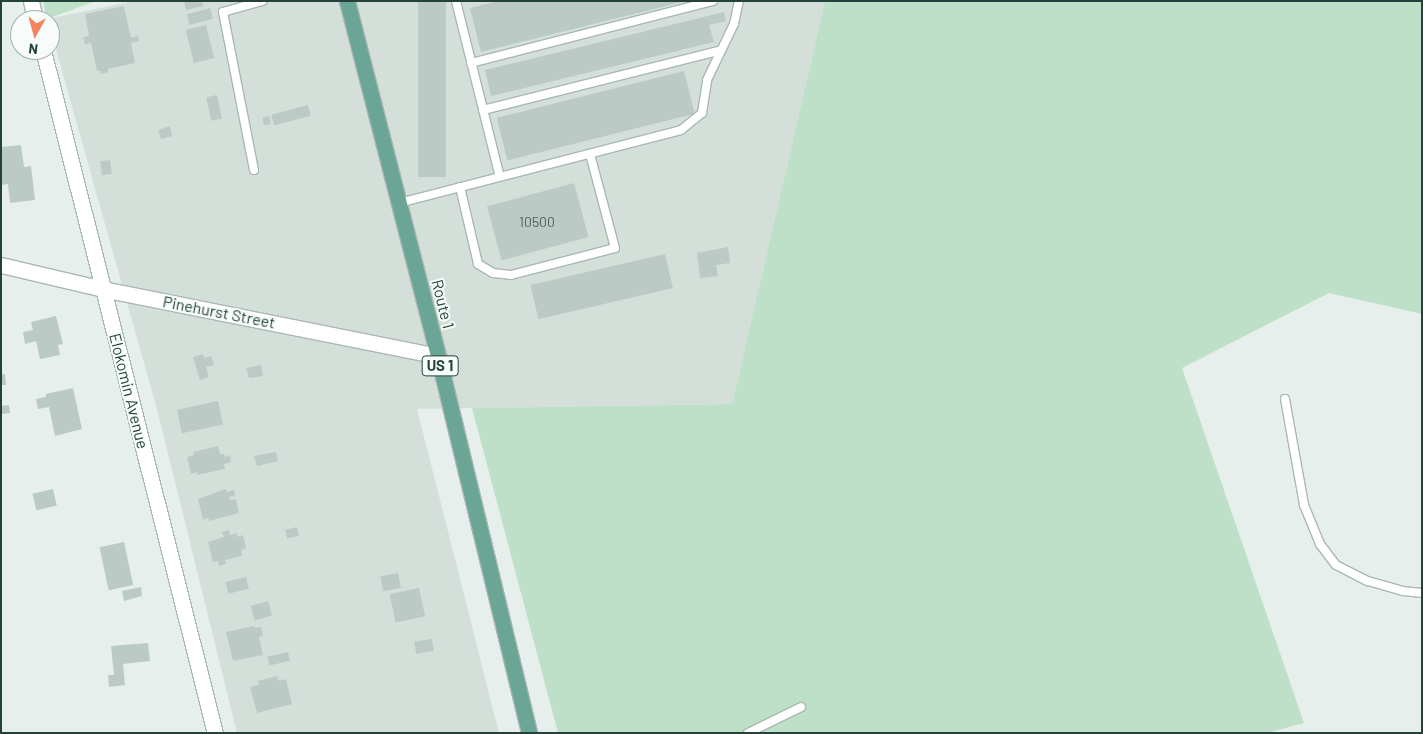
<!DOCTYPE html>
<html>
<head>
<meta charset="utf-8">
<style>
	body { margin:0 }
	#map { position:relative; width:1423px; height:734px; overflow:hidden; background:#e6efeb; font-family:Barlow,sans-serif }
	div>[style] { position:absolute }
	.built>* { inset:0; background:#d4dfda }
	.green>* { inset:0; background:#bfe0c8 }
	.building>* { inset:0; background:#bbcac4; transform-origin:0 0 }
	.roads { filter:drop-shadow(1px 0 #a8b8b2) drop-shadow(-1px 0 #a8b8b2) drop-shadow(0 1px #a8b8b2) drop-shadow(0 -1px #a8b8b2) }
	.lane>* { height:8px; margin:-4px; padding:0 4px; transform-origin:4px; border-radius:4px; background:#fff }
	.street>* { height:15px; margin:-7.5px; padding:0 7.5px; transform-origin:7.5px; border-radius:7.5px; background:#fff }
	.primary>* { height:15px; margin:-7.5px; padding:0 7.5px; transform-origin:7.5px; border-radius:7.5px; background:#6aa596 }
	span { translate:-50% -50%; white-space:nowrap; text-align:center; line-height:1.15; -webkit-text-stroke:4px #f7fbf9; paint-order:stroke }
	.number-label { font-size:14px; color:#4a645c }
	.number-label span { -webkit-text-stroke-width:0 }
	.shield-label span { padding:1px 4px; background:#f7fbf9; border:1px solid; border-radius:4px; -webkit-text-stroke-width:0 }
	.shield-label { font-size:15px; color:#24423a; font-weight:700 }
	.street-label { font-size:16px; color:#24423a }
	.frame { position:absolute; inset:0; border:2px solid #24423a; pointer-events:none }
	.north { position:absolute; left:10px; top:10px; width:50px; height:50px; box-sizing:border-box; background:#f7fbf9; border:1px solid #a3b1ad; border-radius:50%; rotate:187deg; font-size:14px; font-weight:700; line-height:20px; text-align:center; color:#24423a }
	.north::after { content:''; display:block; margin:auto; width:18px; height:22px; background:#f4845f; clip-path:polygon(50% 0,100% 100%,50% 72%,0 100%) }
</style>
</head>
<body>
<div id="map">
	<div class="built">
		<div style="clip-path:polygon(134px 1px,825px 1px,732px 404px,417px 409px,499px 733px,237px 733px,158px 413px,50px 28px,50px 20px,47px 19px)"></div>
	</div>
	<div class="green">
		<div style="clip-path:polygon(43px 1px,96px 1px,47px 19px)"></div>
		<div style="clip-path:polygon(825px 1px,1422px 1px,1422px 314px,1329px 293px,1182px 368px,1304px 723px,1267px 733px,558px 733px,472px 408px,732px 404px)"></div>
	</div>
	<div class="building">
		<div style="clip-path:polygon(184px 1px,202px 1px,203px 6px,186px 10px)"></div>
		<div style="left:418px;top:1px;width:28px;height:176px"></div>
		<div style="clip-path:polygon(498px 1px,682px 1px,682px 2px,481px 52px,470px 8px)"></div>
		<div style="clip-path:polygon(124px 6px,131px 38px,138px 36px,139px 41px,131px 43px,135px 63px,108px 69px,108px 72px,101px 74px,101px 71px,97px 71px,91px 43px,85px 44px,83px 37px,89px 36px,85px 14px)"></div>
		<div style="left:210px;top:8px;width:11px;height:24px;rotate:75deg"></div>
		<div style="clip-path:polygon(724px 12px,726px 21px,709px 25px,714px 42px,491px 96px,485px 70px)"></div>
		<div style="left:206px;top:25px;width:34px;height:21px;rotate:76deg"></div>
		<div style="left:684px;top:71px;width:44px;height:193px;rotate:76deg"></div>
		<div style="left:217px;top:95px;width:24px;height:11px;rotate:78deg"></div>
		<div style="left:308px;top:105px;width:11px;height:38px;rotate:75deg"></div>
		<div style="left:269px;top:116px;width:8px;height:7px;rotate:76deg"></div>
		<div style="clip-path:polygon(170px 126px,172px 136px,161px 139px,158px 130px)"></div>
		<div style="clip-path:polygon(21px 145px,24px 167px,31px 166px,35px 200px,10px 203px,8px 184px,1px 185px,1px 147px)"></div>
		<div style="left:110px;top:160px;width:14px;height:10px;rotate:82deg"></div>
		<div style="left:574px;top:183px;width:56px;height:90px;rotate:75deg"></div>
		<div style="clip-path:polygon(728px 247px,730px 263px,716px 265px,718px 276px,700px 278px,697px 253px)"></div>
		<div style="left:665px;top:254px;width:35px;height:138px;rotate:77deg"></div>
		<div style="clip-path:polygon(56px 316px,63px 344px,58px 345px,60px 355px,40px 359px,36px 341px,25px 344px,23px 332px,33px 330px,31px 322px)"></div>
		<div style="clip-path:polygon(203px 354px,204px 358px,211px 356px,214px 365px,206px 367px,209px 377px,200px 380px,193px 357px)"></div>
		<div style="clip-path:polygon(261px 365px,263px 376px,249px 378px,246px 368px)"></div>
		<div style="clip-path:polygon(5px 374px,6px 385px,1px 385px,1px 375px)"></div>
		<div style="clip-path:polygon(73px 388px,82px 429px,55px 436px,49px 407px,38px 409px,36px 399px,46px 397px,46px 394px)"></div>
		<div style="left:218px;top:401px;width:24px;height:42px;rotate:78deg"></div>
		<div style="left:9px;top:405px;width:8px;height:8px;rotate:83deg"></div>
		<div style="clip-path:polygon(218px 446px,220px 454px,224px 454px,225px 457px,230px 455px,231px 462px,224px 464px,225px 469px,197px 475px,197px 472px,191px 474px,187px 457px,194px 455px,193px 452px)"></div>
		<div style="clip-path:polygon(276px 452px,278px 461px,257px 466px,254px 456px)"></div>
		<div style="left:53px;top:489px;width:17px;height:21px;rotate:77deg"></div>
		<div style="clip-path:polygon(226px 489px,227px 492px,234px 490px,235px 496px,229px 497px,230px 500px,236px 499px,239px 513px,209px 521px,208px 518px,203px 520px,198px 499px)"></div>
		<div style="left:297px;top:527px;width:9px;height:12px;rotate:77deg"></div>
		<div style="clip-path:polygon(229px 530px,230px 535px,237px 533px,237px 537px,243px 535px,246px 548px,241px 550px,242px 556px,225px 560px,226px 564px,219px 566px,218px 561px,213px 562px,208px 542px,224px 537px,222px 532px)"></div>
		<div style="left:124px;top:542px;width:44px;height:25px;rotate:78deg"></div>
		<div style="left:398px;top:573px;width:15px;height:18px;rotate:79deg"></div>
		<div style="left:246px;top:577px;width:12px;height:21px;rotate:76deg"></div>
		<div style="clip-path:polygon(141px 587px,142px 596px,124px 601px,122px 591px)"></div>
		<div style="left:419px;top:588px;width:29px;height:30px;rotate:78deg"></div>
		<div style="left:268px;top:601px;width:15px;height:18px;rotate:74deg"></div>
		<div style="clip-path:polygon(254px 626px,255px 628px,261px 627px,263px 636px,259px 637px,263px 655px,233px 661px,226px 632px)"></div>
		<div style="left:432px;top:639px;width:12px;height:18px;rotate:81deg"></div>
		<div style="clip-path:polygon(148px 643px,150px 661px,123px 664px,125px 685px,109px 687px,108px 675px,114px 675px,111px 646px)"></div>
		<div style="left:288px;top:652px;width:9px;height:21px;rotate:77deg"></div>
		<div style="clip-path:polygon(277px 676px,279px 681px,286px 679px,292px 704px,257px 713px,250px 687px,259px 685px,258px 681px)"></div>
	</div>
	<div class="roads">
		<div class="lane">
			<div style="left:456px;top:1px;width:181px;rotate:76deg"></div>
			<div style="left:471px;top:63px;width:250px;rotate:-14.4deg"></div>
			<div style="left:483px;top:110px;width:245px;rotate:-14.1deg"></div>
			<div style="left:254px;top:170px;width:161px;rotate:-101.1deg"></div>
			<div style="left:223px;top:12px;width:41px;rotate:-15.8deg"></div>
			<div style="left:460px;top:187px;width:79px;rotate:76.8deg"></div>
			<div style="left:478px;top:264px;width:17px;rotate:31deg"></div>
			<div style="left:493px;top:273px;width:18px;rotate:6deg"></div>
			<div style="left:511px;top:275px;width:107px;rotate:-14.6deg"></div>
			<div style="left:615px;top:248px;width:97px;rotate:-104.9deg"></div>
			<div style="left:399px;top:203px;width:291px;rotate:-14.5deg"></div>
			<div style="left:681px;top:130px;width:27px;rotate:-39deg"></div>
			<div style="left:702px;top:113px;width:33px;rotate:-81deg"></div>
			<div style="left:707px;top:80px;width:62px;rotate:-64.3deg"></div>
			<div style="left:734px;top:24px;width:24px;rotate:-78deg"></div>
			<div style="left:1285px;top:399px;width:108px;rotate:79.8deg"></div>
			<div style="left:1304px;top:505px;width:42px;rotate:67.7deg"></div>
			<div style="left:1320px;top:544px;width:26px;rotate:53deg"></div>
			<div style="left:1336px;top:565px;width:36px;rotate:27deg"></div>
			<div style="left:1368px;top:581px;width:36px;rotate:16deg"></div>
			<div style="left:1403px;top:591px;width:19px;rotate:6deg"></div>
			<div style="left:748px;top:733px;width:59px;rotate:-26.1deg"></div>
		</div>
		<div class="street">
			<div style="left:31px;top:1px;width:19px;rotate:78deg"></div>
			<div style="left:43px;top:50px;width:704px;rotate:75.87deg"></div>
			<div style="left:1px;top:265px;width:105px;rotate:13.2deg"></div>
			<div style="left:103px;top:289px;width:342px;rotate:11.3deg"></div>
		</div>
		<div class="primary">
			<div style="left:347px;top:1px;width:366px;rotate:75.6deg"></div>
			<div style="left:438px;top:356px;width:388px;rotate:76.4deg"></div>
		</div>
	</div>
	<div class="number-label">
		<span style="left:537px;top:222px">10500</span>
	</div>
	<div class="shield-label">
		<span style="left:440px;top:366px">US 1</span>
	</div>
	<div class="street-label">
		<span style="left:443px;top:304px;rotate:76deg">Route 1</span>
		<span style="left:219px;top:312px;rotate:11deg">Pinehurst Street</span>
		<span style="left:129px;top:391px;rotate:76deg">Elokomin Avenue</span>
	</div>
	<div class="frame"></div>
	<div class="north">N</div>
</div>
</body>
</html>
